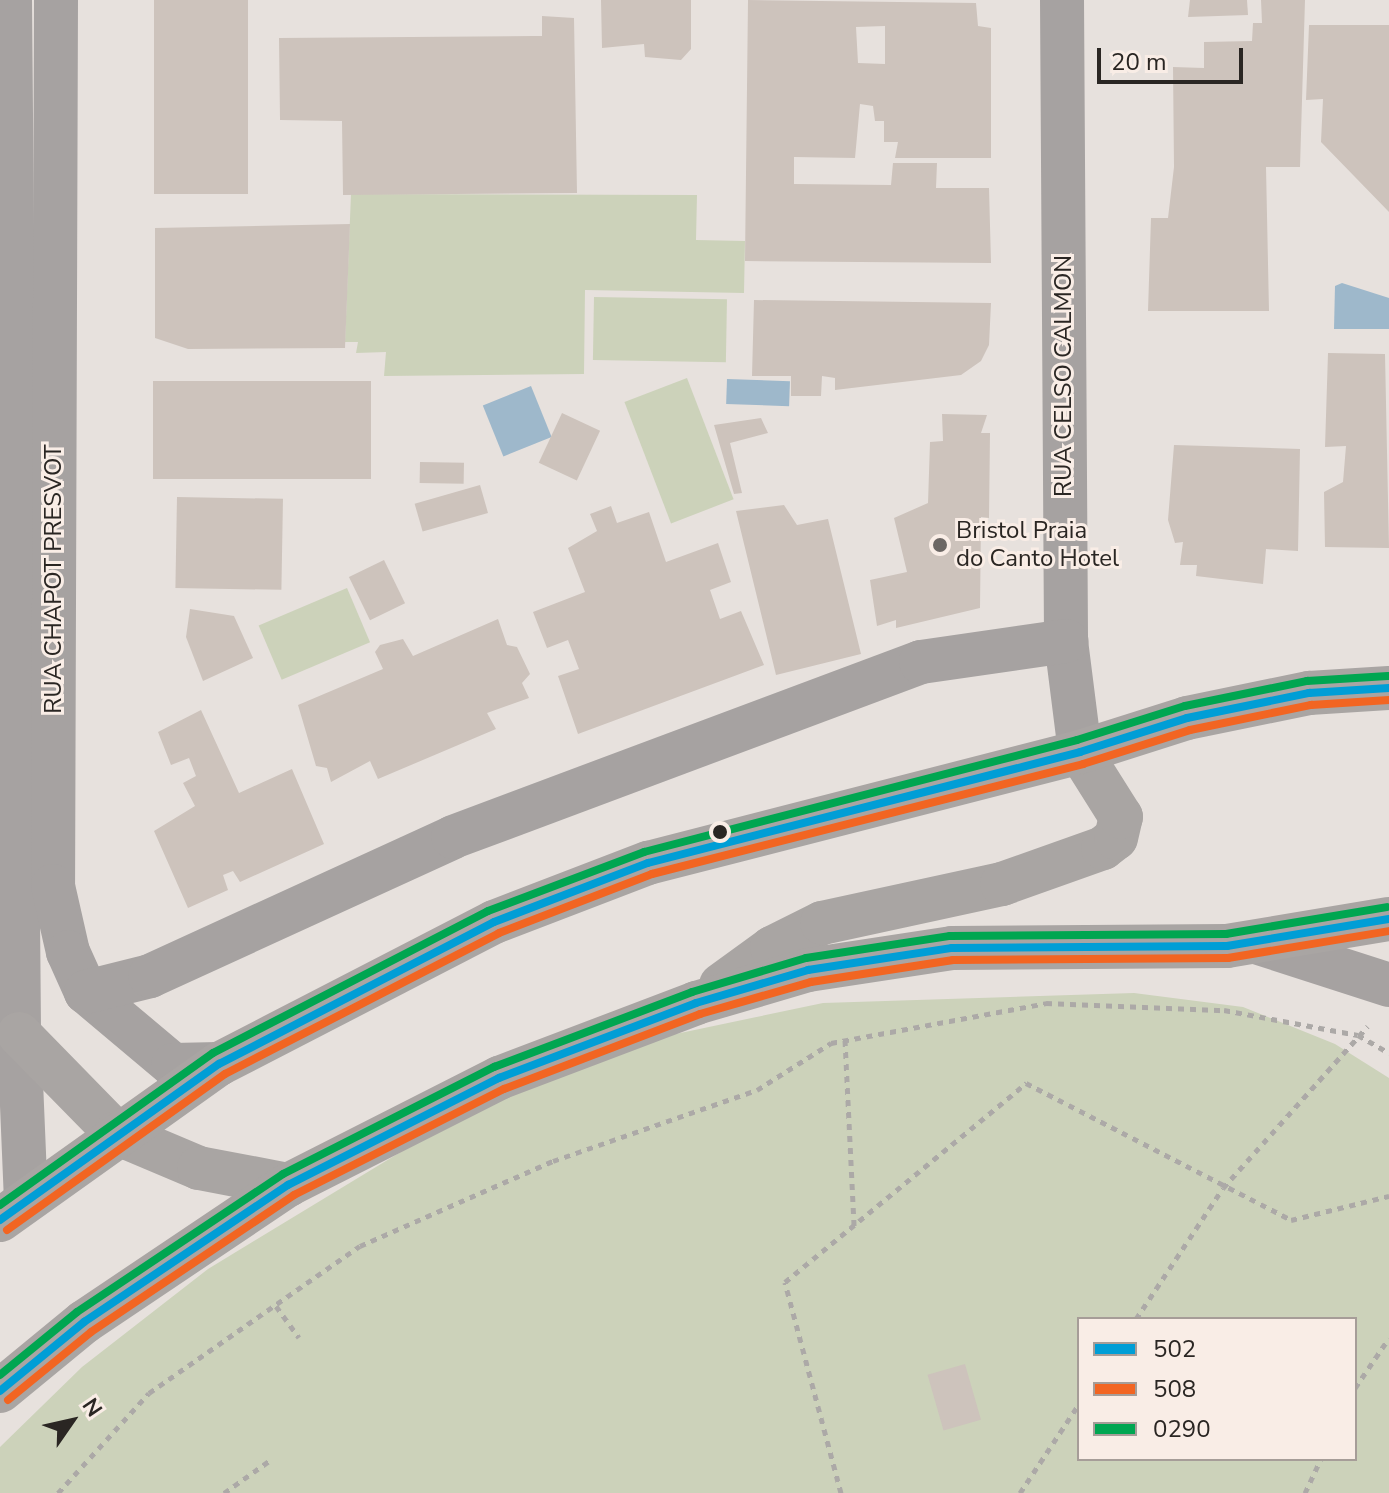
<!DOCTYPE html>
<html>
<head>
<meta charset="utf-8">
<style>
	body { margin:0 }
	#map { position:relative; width:1389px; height:1493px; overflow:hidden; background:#e7e1dd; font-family:"Nunito Sans",sans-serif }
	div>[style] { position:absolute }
	.green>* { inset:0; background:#ccd2ba; transform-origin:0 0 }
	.water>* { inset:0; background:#9eb8cb; transform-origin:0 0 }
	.building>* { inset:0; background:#cdc3bc; transform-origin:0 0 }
	.path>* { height:5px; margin-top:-2.5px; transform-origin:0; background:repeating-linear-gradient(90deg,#aca9a7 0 6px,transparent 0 12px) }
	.minor>* { height:44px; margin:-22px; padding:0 22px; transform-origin:22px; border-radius:22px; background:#a6a2a1 }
	.major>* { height:44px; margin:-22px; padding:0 22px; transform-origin:22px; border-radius:22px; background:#a9a5a3 }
	.bus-1>* { height:8px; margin:-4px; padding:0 4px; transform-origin:4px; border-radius:4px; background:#009ed6 }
	.bus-2>* { height:8px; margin:-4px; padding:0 4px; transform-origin:4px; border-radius:4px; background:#f26522 }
	.bus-3>* { height:8px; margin:-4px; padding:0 4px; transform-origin:4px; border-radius:4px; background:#00a651 }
	.dots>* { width:22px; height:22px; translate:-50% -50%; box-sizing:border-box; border:4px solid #f9ede6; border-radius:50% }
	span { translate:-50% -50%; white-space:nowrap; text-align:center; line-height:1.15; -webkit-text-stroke:6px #f9ede6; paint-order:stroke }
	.street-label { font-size:24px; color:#2a2623 }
	.poi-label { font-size:24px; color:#2a2623 }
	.left { translate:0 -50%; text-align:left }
	.legend { position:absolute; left:1077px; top:1317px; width:280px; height:144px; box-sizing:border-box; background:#f9ede6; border:2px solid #a69d98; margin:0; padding:10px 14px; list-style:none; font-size:24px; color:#2a2623 }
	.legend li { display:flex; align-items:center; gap:16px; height:40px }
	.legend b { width:40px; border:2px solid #a69d98 }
	.north { position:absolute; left:32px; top:1381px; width:80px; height:80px; -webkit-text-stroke:6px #f9ede6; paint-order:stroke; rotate:56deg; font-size:22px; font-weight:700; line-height:32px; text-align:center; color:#2a2623 }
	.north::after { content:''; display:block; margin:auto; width:28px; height:36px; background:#2a2623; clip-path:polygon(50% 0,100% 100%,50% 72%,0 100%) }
	.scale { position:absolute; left:1097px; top:48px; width:146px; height:36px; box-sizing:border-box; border:4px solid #2a2623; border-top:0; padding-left:10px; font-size:24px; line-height:28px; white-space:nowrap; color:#2a2623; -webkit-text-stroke:6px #f9ede6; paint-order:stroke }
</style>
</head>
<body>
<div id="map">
	<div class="green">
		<div style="clip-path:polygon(351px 194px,697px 195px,696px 240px,745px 241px,744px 293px,585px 290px,584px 374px,384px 376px,386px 352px,356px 353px,358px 342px,345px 342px)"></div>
		<div style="left:594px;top:297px;width:133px;height:63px;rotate:1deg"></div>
		<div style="left:687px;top:378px;width:130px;height:67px;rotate:69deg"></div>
		<div style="left:347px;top:588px;width:59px;height:96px;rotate:67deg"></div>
		<div style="clip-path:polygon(evenodd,1134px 993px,1243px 1007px,1335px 1044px,1389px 1078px,1389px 1493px,0 1493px,0 1447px,82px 1367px,208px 1269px,465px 1113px,609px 1048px,823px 1003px,1134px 993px,1079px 1319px,1355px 1319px,1355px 1459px,1079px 1459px,1079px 1319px)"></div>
	</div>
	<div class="water">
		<div style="clip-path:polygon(1342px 283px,1389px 298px,1389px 329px,1334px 329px,1335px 286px)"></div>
		<div style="left:727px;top:379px;width:63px;height:25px;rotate:2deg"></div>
		<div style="left:531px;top:386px;width:55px;height:52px;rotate:68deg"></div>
	</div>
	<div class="building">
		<div style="left:154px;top:0;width:94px;height:194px"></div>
		<div style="clip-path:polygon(601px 0,691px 0,691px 49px,681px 60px,645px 57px,644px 44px,602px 48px)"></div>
		<div style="clip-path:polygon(evenodd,748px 0,976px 3px,978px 26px,991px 28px,991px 158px,895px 158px,898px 142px,884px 142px,884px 121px,875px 121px,873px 106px,860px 104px,855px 158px,794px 157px,794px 184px,891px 185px,893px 163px,937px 163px,936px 188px,989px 188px,991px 263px,745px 261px,748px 0,885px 26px,885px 64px,858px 63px,856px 27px,885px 26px)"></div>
		<div style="clip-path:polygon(1190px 0,1247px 0,1248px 15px,1188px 17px)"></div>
		<div style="clip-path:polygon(1261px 0,1305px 0,1300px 167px,1266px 167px,1269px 311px,1148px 311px,1151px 218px,1168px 218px,1174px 167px,1173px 67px,1204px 68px,1204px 42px,1252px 41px,1253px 23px,1262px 23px)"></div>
		<div style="clip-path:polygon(542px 16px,574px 18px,577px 193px,343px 195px,342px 121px,280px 120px,279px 38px,534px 36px,542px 36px)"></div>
		<div style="clip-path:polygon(1309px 25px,1389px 25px,1389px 212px,1321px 142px,1323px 99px,1306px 100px)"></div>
		<div style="clip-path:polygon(350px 224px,345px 348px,188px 349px,155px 338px,155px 228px)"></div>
		<div style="clip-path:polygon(754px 300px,991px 303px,989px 345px,981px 361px,961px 375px,835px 390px,835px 378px,822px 376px,821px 396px,791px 396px,791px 376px,752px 376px)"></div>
		<div style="clip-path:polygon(1328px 353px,1385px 354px,1389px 548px,1325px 547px,1324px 492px,1343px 482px,1346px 446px,1325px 447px)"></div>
		<div style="left:153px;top:381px;width:218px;height:98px"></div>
		<div style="left:562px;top:413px;width:42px;height:55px;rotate:25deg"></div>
		<div style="clip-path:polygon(942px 414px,987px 415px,981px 433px,990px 433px,989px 518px,981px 517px,980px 608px,896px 628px,896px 620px,877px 626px,870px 580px,907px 572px,894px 518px,928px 503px,930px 442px,943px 441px)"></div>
		<div style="clip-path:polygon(761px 418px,768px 433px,730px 443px,742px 493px,734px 494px,714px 425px)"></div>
		<div style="clip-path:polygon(1174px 445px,1300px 449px,1298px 551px,1266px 549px,1263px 584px,1196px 576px,1197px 565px,1180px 565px,1183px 542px,1175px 543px,1168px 520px)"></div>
		<div style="left:420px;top:462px;width:44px;height:21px;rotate:1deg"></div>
		<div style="left:480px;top:485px;width:29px;height:68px;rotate:74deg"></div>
		<div style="left:177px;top:497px;width:106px;height:91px;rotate:1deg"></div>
		<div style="clip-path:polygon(784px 505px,797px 525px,828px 519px,861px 654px,776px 675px,736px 511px)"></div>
		<div style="clip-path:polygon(611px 506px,617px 523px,649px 512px,666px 562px,718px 543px,731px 582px,710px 590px,720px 619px,741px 611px,764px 665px,578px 734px,558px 676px,579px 669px,568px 640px,547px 648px,533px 612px,585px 592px,568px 548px,597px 531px,590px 514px)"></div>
		<div style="left:384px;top:560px;width:48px;height:39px;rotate:64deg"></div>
		<div style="clip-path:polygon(190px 609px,234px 616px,253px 658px,203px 681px,186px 637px)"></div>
		<div style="clip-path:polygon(498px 619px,507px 645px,517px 647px,530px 674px,522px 683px,529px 698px,487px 713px,496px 729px,378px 779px,370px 761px,331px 782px,327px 768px,316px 766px,298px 705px,383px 669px,375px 652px,380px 645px,403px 639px,413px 656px)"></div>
		<div style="clip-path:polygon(201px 710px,239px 793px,292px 769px,324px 844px,240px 882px,233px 871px,223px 875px,228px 890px,188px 908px,154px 831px,195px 806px,183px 783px,196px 776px,189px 758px,171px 765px,158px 732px)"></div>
		<div style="left:965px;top:1364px;width:58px;height:39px;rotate:74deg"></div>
	</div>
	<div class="path">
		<div style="left:845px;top:1040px;width:186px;rotate:87.2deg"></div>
		<div style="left:276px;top:1306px;width:39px;rotate:54deg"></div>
		<div style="left:1136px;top:1319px;width:157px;rotate:-56.4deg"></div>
		<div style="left:1223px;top:1188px;width:217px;rotate:-48.2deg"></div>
		<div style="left:1355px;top:1388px;width:60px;rotate:-55.8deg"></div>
		<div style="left:58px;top:1493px;width:135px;rotate:-47.7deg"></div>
		<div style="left:149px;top:1393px;width:257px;rotate:-34.9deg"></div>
		<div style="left:360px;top:1246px;width:211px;rotate:-23.8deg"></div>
		<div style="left:553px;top:1161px;width:216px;rotate:-19.2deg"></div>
		<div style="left:757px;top:1090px;width:88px;rotate:-32.4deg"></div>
		<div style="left:831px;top:1043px;width:219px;rotate:-10.5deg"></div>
		<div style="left:1046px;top:1003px;width:178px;rotate:2.3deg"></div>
		<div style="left:1224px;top:1010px;width:136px;rotate:10.6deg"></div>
		<div style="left:1358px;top:1035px;width:36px;rotate:30deg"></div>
		<div style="left:224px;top:1493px;width:55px;rotate:-35.4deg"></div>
		<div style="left:841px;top:1493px;width:218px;rotate:-104.9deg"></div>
		<div style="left:785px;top:1282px;width:313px;rotate:-39.5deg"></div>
		<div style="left:1026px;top:1083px;width:298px;rotate:27.3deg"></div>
		<div style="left:1291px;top:1220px;width:101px;rotate:-13.8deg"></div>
		<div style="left:1020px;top:1493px;width:107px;rotate:-56.5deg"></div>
		<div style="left:1305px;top:1493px;width:38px;rotate:-65deg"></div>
	</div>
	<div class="minor">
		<div style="left:10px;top:0;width:1034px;rotate:89.5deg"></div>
		<div style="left:19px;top:1034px;width:164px;rotate:87.6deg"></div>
		<div style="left:56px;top:0;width:886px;rotate:90.19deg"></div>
		<div style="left:53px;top:886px;width:68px;rotate:77.2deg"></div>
		<div style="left:68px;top:952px;width:44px;rotate:65.8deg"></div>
		<div style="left:86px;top:992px;width:114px;rotate:40deg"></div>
		<div style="left:173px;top:1065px;width:46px;rotate:-1.2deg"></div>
		<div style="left:1062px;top:0;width:641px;rotate:89.64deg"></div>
		<div style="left:1066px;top:641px;width:112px;rotate:82.8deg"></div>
		<div style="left:1256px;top:942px;width:140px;rotate:17.9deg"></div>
		<div style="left:86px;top:992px;width:66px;rotate:-14deg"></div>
		<div style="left:150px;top:976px;width:333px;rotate:-24.6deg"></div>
		<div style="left:453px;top:837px;width:500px;rotate:-20.5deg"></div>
		<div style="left:921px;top:662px;width:147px;rotate:-8.2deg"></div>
	</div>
	<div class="major">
		<div style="left:721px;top:985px;width:63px;rotate:-36deg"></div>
		<div style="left:772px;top:948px;width:56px;rotate:-26.6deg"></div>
		<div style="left:822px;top:923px;width:184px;rotate:-12.2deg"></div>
		<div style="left:1002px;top:884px;width:107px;rotate:-19.6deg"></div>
		<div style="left:1103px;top:848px;width:16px;rotate:-38deg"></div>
		<div style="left:1116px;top:838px;width:22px;rotate:-77deg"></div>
		<div style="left:1121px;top:817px;width:77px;rotate:-122.2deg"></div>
		<div style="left:19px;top:1034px;width:139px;rotate:45.6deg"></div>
		<div style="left:116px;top:1133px;width:90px;rotate:22.9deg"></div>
		<div style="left:199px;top:1168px;width:91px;rotate:10.8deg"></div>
		<div style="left:0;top:1220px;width:269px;rotate:-35.5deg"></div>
		<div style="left:219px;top:1064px;width:309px;rotate:-27.3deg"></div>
		<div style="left:494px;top:922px;width:165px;rotate:-21deg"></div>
		<div style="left:648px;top:863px;width:446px;rotate:-14.4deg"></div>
		<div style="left:1080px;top:752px;width:112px;rotate:-17.6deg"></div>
		<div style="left:1187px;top:718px;width:125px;rotate:-11.6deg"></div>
		<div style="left:1309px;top:693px;width:80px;rotate:-3.6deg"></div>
		<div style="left:0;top:1391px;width:109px;rotate:-39.4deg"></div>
		<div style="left:84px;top:1322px;width:246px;rotate:-33.9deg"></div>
		<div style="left:288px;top:1185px;width:237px;rotate:-26.9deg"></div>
		<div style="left:499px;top:1078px;width:211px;rotate:-20.8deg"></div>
		<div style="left:696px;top:1003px;width:117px;rotate:-16.4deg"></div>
		<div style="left:808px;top:970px;width:146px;rotate:-8.7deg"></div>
		<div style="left:952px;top:948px;width:275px;rotate:-0.4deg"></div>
		<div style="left:1227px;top:946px;width:164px;rotate:-9.5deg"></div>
	</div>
	<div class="bus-1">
		<div style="left:0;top:1220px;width:269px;rotate:-35.5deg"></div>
		<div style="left:219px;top:1064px;width:309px;rotate:-27.3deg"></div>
		<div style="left:494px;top:922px;width:165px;rotate:-21deg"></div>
		<div style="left:648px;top:863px;width:446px;rotate:-14.4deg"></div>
		<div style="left:1080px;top:752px;width:112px;rotate:-17.6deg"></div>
		<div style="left:1187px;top:718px;width:125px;rotate:-11.6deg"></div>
		<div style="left:1309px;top:693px;width:80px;rotate:-3.6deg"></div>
		<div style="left:0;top:1391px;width:109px;rotate:-39.4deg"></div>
		<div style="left:84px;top:1322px;width:246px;rotate:-33.9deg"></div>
		<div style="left:288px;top:1185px;width:237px;rotate:-26.9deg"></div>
		<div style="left:499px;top:1078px;width:211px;rotate:-20.8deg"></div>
		<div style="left:696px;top:1003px;width:117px;rotate:-16.4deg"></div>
		<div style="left:808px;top:970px;width:146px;rotate:-8.7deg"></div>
		<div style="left:952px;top:948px;width:275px;rotate:-0.4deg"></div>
		<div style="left:1227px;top:946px;width:164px;rotate:-9.5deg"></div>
	</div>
	<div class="bus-2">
		<div style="left:7px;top:1230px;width:268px;rotate:-35.6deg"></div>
		<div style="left:225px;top:1074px;width:308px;rotate:-27.2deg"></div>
		<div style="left:499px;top:933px;width:164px;rotate:-21.1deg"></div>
		<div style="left:652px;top:874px;width:445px;rotate:-14.3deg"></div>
		<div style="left:1083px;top:764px;width:112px;rotate:-17.6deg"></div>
		<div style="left:1190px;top:730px;width:124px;rotate:-11.7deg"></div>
		<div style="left:1311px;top:705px;width:78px;rotate:-3.7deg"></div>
		<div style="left:8px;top:1400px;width:107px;rotate:-39.3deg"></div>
		<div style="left:91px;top:1332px;width:245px;rotate:-34deg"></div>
		<div style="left:294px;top:1195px;width:235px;rotate:-26.8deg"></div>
		<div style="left:504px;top:1089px;width:210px;rotate:-20.9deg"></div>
		<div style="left:700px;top:1014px;width:116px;rotate:-16.1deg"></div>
		<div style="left:811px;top:982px;width:144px;rotate:-8.8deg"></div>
		<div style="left:953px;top:960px;width:275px;rotate:-0.4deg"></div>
		<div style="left:1228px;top:958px;width:163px;rotate:-9.5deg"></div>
	</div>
	<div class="bus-3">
		<div style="left:0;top:1205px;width:262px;rotate:-35.5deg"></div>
		<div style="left:213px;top:1053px;width:309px;rotate:-27.3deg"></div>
		<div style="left:488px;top:911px;width:167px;rotate:-20.7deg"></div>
		<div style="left:644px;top:852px;width:447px;rotate:-14.5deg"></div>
		<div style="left:1077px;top:740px;width:113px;rotate:-17.5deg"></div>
		<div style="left:1185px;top:706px;width:125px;rotate:-11.6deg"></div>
		<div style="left:1307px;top:681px;width:81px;rotate:-3.5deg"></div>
		<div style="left:0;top:1375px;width:99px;rotate:-39.3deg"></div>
		<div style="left:77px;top:1312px;width:248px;rotate:-33.8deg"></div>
		<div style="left:283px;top:1174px;width:237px;rotate:-26.9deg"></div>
		<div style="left:494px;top:1067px;width:212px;rotate:-20.7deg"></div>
		<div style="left:692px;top:992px;width:119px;rotate:-16.6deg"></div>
		<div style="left:806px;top:958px;width:146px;rotate:-8.7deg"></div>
		<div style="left:950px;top:936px;width:276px;rotate:-0.4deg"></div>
		<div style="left:1226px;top:934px;width:163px;rotate:-9.5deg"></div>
	</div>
	<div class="dots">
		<div style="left:940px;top:545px;background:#6c6764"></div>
		<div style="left:720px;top:832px;background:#2a2623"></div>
	</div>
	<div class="street-label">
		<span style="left:1064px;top:376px;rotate:-90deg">RUA CELSO CALMON</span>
		<span style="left:54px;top:579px;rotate:-90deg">RUA CHAPOT PRESVOT</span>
	</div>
	<div class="poi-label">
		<span class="left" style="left:956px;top:545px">Bristol Praia<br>do Canto Hotel</span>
	</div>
	<ul class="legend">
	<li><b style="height:10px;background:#009ed6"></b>502</li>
	<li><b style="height:10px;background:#f26522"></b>508</li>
	<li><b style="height:10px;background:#00a651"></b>0290</li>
	</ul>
	<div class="north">N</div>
	<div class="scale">20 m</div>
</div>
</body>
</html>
